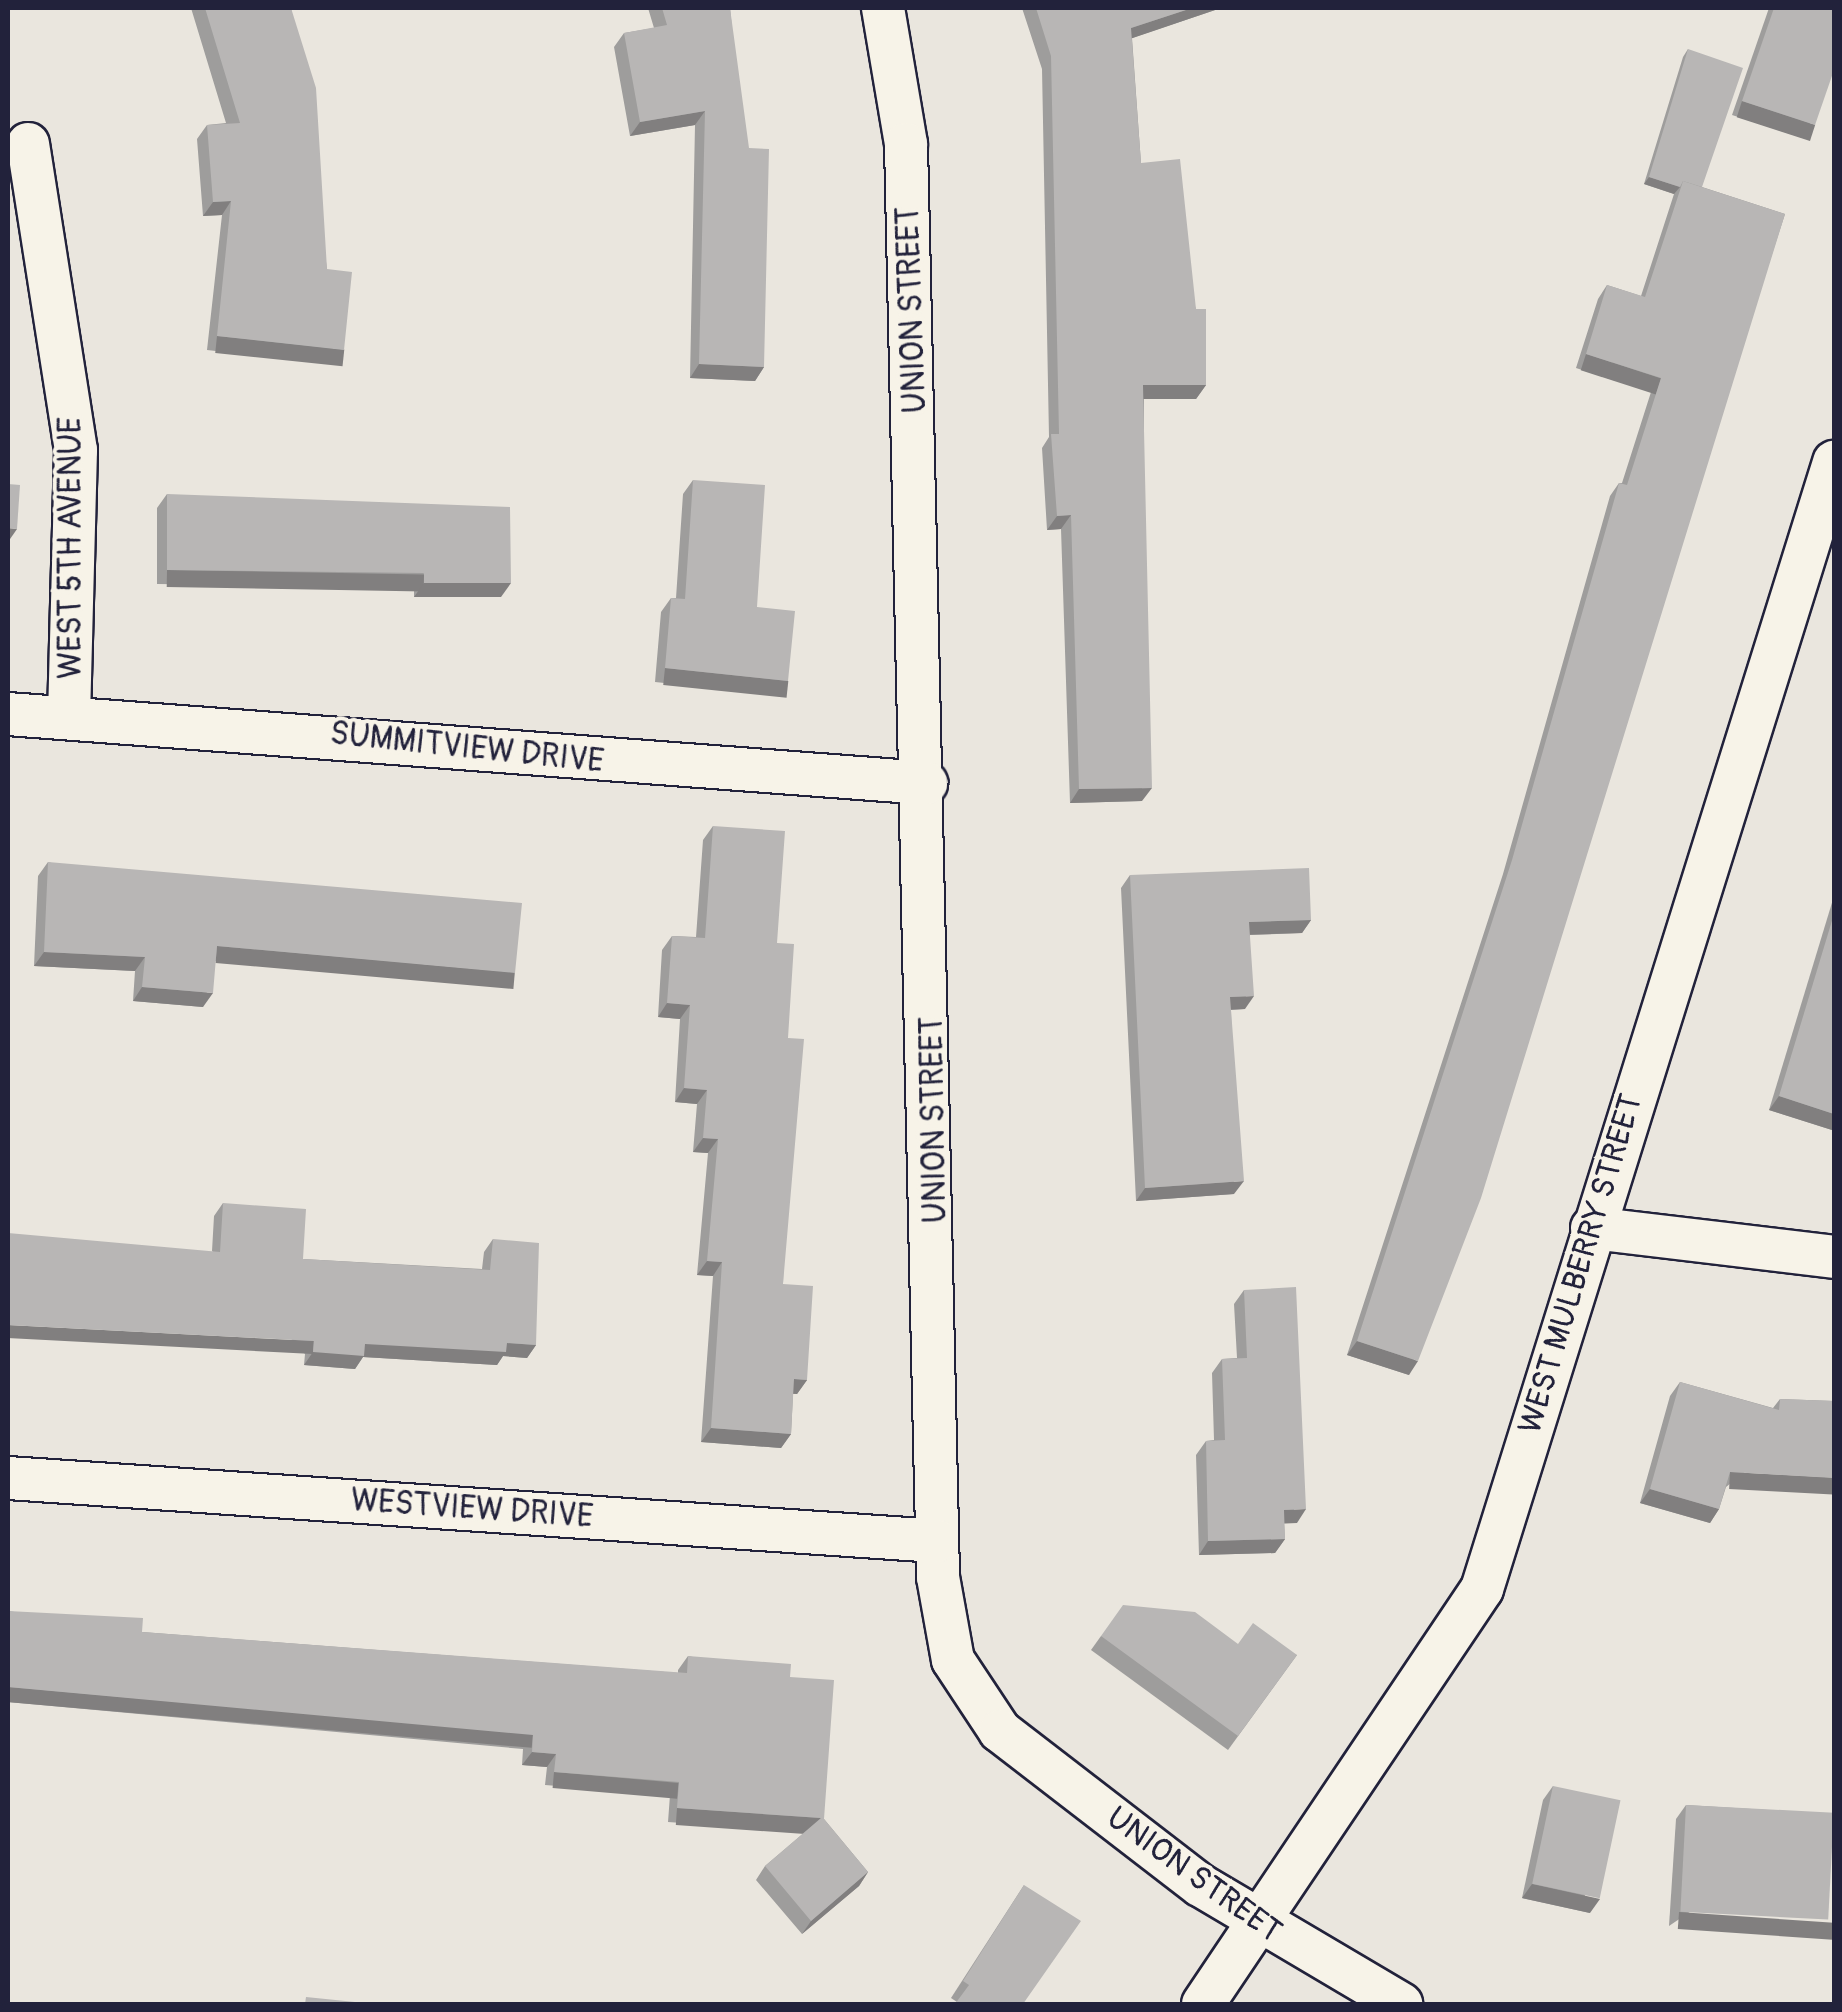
<!DOCTYPE html>
<html>
<head>
<meta charset="utf-8">
<style>
	body { margin:0 }
	#map { position:relative; width:1842px; height:2012px; overflow:hidden; background:#eae6de; font-family:Pangolin,sans-serif }
	div>[style] { position:absolute }
	.roads { filter:drop-shadow(2px 0 #22223b) drop-shadow(-2px 0 #22223b) drop-shadow(0 2px #22223b) drop-shadow(0 -2px #22223b) }
	.street>* { height:42px; margin:-21px; padding:0 21px; transform-origin:21px; border-radius:21px; background:#f7f3e8 }
	.wall>* { inset:0; background:#9e9d9c }
	.shaded-wall>* { inset:0; background:#817f7f; transform-origin:0 0 }
	.building>* { inset:0; background:#b8b6b5; transform-origin:0 0 }
	span { translate:-50% -50%; white-space:nowrap; text-align:center; line-height:1.15; -webkit-text-stroke:8px #f7f3e8; paint-order:stroke }
	.street-label { font-size:32px; color:#22223b }
	.frame { position:absolute; inset:0; border:10px solid #22223b; pointer-events:none }
</style>
</head>
<body>
<div id="map">
	<div class="roads">
		<div class="street">
			<div style="left:883px;top:8px;width:138px;rotate:80.4deg"></div>
			<div style="left:906px;top:144px;width:1433px;rotate:88.72deg"></div>
			<div style="left:938px;top:1577px;width:84px;rotate:79.8deg"></div>
			<div style="left:953px;top:1660px;width:85px;rotate:56.5deg"></div>
			<div style="left:1000px;top:1731px;width:252px;rotate:37.6deg"></div>
			<div style="left:1200px;top:1885px;width:234px;rotate:30.6deg"></div>
			<div style="left:28px;top:144px;width:310px;rotate:81.1deg"></div>
			<div style="left:76px;top:450px;width:266px;rotate:91.5deg"></div>
			<div style="left:8px;top:714px;width:921px;rotate:4.3deg"></div>
			<div style="left:1592px;top:1228px;width:244px;rotate:6.8deg"></div>
			<div style="left:8px;top:1478px;width:931px;rotate:3.88deg"></div>
			<div style="left:1203px;top:2004px;width:500px;rotate:-56.09deg"></div>
			<div style="left:1482px;top:1589px;width:1181px;rotate:-72.65deg"></div>
		</div>
	</div>
	<div class="wall">
		<div style="clip-path:polygon(191px 8px,291px 8px,327px 269px,334px 364px,207px 350px,222px 215px,203px 216px,197px 139px,207px 125px,226px 123px)"></div>
		<div style="clip-path:polygon(648px 8px,730px 8px,764px 367px,755px 381px,690px 378px,695px 125px,630px 136px,614px 47px,624px 33px,654px 28px)"></div>
		<div style="clip-path:polygon(1022px 8px,1221px 8px,1132px 38px,1141px 163px,1196px 309px,1206px 385px,1196px 399px,1144px 399px,1142px 801px,1070px 803px,1061px 529px,1047px 530px,1042px 448px,1049px 437px,1042px 69px)"></div>
		<div style="clip-path:polygon(1769px 8px,1834px 8px,1806px 139px,1732px 115px)"></div>
		<div style="clip-path:polygon(1688px 49px,1702px 187px,1785px 214px,1409px 1375px,1347px 1355px,1503px 874px,1610px 496px,1619px 483px,1622px 483px,1651px 392px,1576px 368px,1598px 299px,1607px 285px,1641px 296px,1674px 194px,1644px 184px,1683px 57px)"></div>
		<div style="clip-path:polygon(693px 480px,757px 607px,788px 681px,778px 695px,655px 682px,661px 612px,671px 598px,676px 598px,683px 494px)"></div>
		<div style="clip-path:polygon(167px 494px,501px 597px,414px 597px,414px 587px,157px 584px,157px 508px)"></div>
		<div style="clip-path:polygon(713px 826px,777px 943px,788px 1038px,783px 1284px,807px 1380px,797px 1394px,793px 1394px,791px 1434px,781px 1448px,701px 1442px,713px 1276px,697px 1275px,708px 1153px,693px 1152px,697px 1104px,675px 1102px,680px 1019px,658px 1017px,662px 950px,672px 936px,696px 937px,703px 840px)"></div>
		<div style="clip-path:polygon(48px 862px,505px 987px,215px 961px,203px 1007px,133px 1001px,135px 971px,34px 966px,38px 876px)"></div>
		<div style="clip-path:polygon(1130px 875px,1311px 920px,1302px 933px,1250px 935px,1245px 1009px,1231px 1010px,1234px 1194px,1136px 1201px,1121px 888px)"></div>
		<div style="clip-path:polygon(1834px 896px,1834px 1126px,1832px 1130px,1769px 1110px)"></div>
		<div style="clip-path:polygon(223px 1203px,303px 1259px,482px 1269px,484px 1252px,493px 1239px,536px 1345px,527px 1358px,503px 1356px,497px 1365px,363px 1357px,355px 1369px,304px 1365px,305px 1354px,212px 1251px,214px 1216px)"></div>
		<div style="clip-path:polygon(1244px 1290px,1297px 1523px,1284px 1523px,1285px 1539px,1275px 1553px,1199px 1555px,1196px 1455px,1206px 1441px,1214px 1440px,1212px 1373px,1222px 1359px,1237px 1358px,1234px 1304px)"></div>
		<div style="clip-path:polygon(1680px 1382px,1773px 1408px,1780px 1399px,1834px 1401px,1726px 1487px,1719px 1509px,1710px 1523px,1640px 1503px,1670px 1396px)"></div>
		<div style="clip-path:polygon(8px 1611px,142px 1632px,678px 1673px,678px 1670px,688px 1656px,790px 1677px,824px 1819px,868px 1872px,859px 1886px,802px 1934px,756px 1880px,765px 1866px,805px 1832px,668px 1822px,670px 1795px,545px 1785px,547px 1767px,522px 1765px,523px 1749px,8px 1702px)"></div>
		<div style="clip-path:polygon(1101px 1636px,1238px 1644px,1297px 1655px,1228px 1750px,1091px 1650px)"></div>
		<div style="clip-path:polygon(1553px 1786px,1590px 1913px,1522px 1898px,1543px 1800px)"></div>
		<div style="clip-path:polygon(1686px 1805px,1834px 1814px,1669px 1926px,1676px 1819px)"></div>
		<div style="clip-path:polygon(1024px 1885px,1023px 2004px,957px 2002px,951px 1998px)"></div>
	</div>
	<div class="shaded-wall">
		<div style="clip-path:polygon(1192px 8px,1221px 8px,1121px 42px,1131px 28px)"></div>
		<div style="left:1742px;top:101px;width:77px;height:17px;rotate:18deg"></div>
		<div style="clip-path:polygon(705px 111px,695px 125px,630px 136px,640px 122px)"></div>
		<div style="clip-path:polygon(1649px 177px,1680px 187px,1674px 194px,1644px 184px)"></div>
		<div style="clip-path:polygon(231px 201px,222px 215px,203px 216px,213px 202px)"></div>
		<div style="left:217px;top:336px;width:128px;height:17px;rotate:6deg"></div>
		<div style="left:1586px;top:354px;width:79px;height:17px;rotate:18deg"></div>
		<div style="clip-path:polygon(699px 364px,764px 367px,755px 381px,690px 378px)"></div>
		<div style="clip-path:polygon(1143px 385px,1206px 385px,1196px 399px,1134px 399px)"></div>
		<div style="clip-path:polygon(1071px 515px,1061px 529px,1047px 530px,1057px 516px)"></div>
		<div style="clip-path:polygon(8px 528px,17px 529px,8px 542px)"></div>
		<div style="left:167px;top:570px;width:257px;height:17px;rotate:1deg"></div>
		<div style="clip-path:polygon(424px 583px,511px 583px,501px 597px,414px 597px)"></div>
		<div style="left:665px;top:668px;width:124px;height:17px;rotate:6deg"></div>
		<div style="clip-path:polygon(1152px 788px,1142px 801px,1070px 803px,1079px 789px)"></div>
		<div style="clip-path:polygon(1311px 920px,1302px 933px,1240px 935px,1249px 922px)"></div>
		<div style="left:217px;top:946px;width:299px;height:17px;rotate:5deg"></div>
		<div style="clip-path:polygon(44px 952px,145px 957px,135px 971px,34px 966px)"></div>
		<div style="clip-path:polygon(142px 987px,213px 993px,203px 1007px,133px 1001px)"></div>
		<div style="clip-path:polygon(1254px 996px,1245px 1009px,1221px 1010px,1230px 997px)"></div>
		<div style="clip-path:polygon(667px 1003px,690px 1005px,680px 1019px,658px 1017px)"></div>
		<div style="clip-path:polygon(684px 1088px,707px 1090px,697px 1104px,675px 1102px)"></div>
		<div style="clip-path:polygon(1779px 1096px,1834px 1114px,1834px 1126px,1832px 1130px,1769px 1110px)"></div>
		<div style="clip-path:polygon(703px 1138px,718px 1139px,708px 1153px,693px 1152px)"></div>
		<div style="clip-path:polygon(1244px 1181px,1234px 1194px,1136px 1201px,1145px 1188px)"></div>
		<div style="clip-path:polygon(707px 1261px,722px 1262px,713px 1276px,697px 1275px)"></div>
		<div style="left:8px;top:1325px;width:306px;height:13px;rotate:3deg"></div>
		<div style="clip-path:polygon(1357px 1341px,1418px 1361px,1409px 1375px,1347px 1355px)"></div>
		<div style="clip-path:polygon(507px 1343px,536px 1345px,527px 1358px,503px 1356px,497px 1365px,363px 1357px,355px 1369px,304px 1365px,313px 1352px,365px 1344px)"></div>
		<div style="clip-path:polygon(794px 1379px,807px 1380px,797px 1394px,785px 1393px)"></div>
		<div style="clip-path:polygon(711px 1428px,791px 1434px,781px 1448px,701px 1442px)"></div>
		<div style="left:1730px;top:1472px;width:104px;height:17px;rotate:3deg"></div>
		<div style="clip-path:polygon(1650px 1489px,1719px 1509px,1710px 1523px,1640px 1503px)"></div>
		<div style="clip-path:polygon(1306px 1509px,1297px 1523px,1274px 1524px,1284px 1510px)"></div>
		<div style="clip-path:polygon(1285px 1539px,1275px 1553px,1199px 1555px,1208px 1541px)"></div>
		<div style="left:8px;top:1687px;width:527px;height:15px;rotate:5deg"></div>
		<div style="clip-path:polygon(532px 1752px,556px 1754px,547px 1767px,522px 1765px)"></div>
		<div style="left:554px;top:1772px;width:125px;height:16px;rotate:5deg"></div>
		<div style="left:677px;top:1808px;width:144px;height:17px;rotate:4deg"></div>
		<div style="clip-path:polygon(868px 1872px,859px 1886px,802px 1934px,811px 1921px)"></div>
		<div style="clip-path:polygon(1532px 1884px,1600px 1899px,1590px 1913px,1522px 1898px)"></div>
		<div style="left:1679px;top:1912px;width:155px;height:17px;rotate:4deg"></div>
	</div>
	<div class="building">
		<div style="clip-path:polygon(205px 8px,291px 8px,316px 88px,327px 269px,352px 272px,344px 350px,217px 336px,231px 201px,213px 202px,207px 125px,240px 123px)"></div>
		<div style="clip-path:polygon(662px 8px,730px 8px,749px 148px,769px 149px,764px 367px,699px 364px,705px 111px,640px 122px,624px 33px,667px 25px)"></div>
		<div style="clip-path:polygon(1036px 8px,1192px 8px,1131px 28px,1141px 163px,1180px 159px,1196px 309px,1206px 309px,1206px 385px,1143px 385px,1152px 788px,1079px 789px,1071px 515px,1057px 516px,1051px 434px,1059px 434px,1051px 56px)"></div>
		<div style="clip-path:polygon(1774px 8px,1834px 8px,1834px 70px,1815px 125px,1742px 101px)"></div>
		<div style="clip-path:polygon(1688px 49px,1743px 68px,1702px 187px,1683px 181px,1680px 187px,1649px 177px)"></div>
		<div style="clip-path:polygon(1683px 181px,1785px 214px,1481px 1198px,1418px 1361px,1357px 1341px,1512px 860px,1619px 483px,1627px 485px,1661px 378px,1586px 354px,1607px 285px,1645px 297px)"></div>
		<div style="clip-path:polygon(693px 480px,765px 485px,757px 607px,795px 611px,788px 681px,665px 668px,671px 598px,685px 599px)"></div>
		<div style="clip-path:polygon(8px 484px,20px 485px,17px 529px,8px 528px)"></div>
		<div style="clip-path:polygon(167px 494px,510px 507px,511px 583px,424px 583px,424px 573px,167px 570px)"></div>
		<div style="clip-path:polygon(713px 826px,785px 831px,777px 943px,794px 944px,788px 1038px,804px 1039px,783px 1284px,813px 1286px,807px 1380px,794px 1379px,791px 1434px,711px 1428px,722px 1262px,707px 1261px,718px 1139px,703px 1138px,707px 1090px,684px 1088px,690px 1005px,667px 1003px,672px 936px,705px 938px)"></div>
		<div style="clip-path:polygon(48px 862px,522px 903px,515px 973px,217px 946px,213px 993px,142px 987px,145px 957px,44px 952px)"></div>
		<div style="clip-path:polygon(1309px 868px,1311px 920px,1249px 922px,1254px 996px,1230px 997px,1244px 1181px,1145px 1188px,1130px 875px)"></div>
		<div style="clip-path:polygon(1834px 914px,1834px 1114px,1779px 1096px)"></div>
		<div style="clip-path:polygon(223px 1203px,306px 1209px,303px 1259px,490px 1270px,493px 1239px,539px 1243px,536px 1345px,507px 1343px,506px 1352px,365px 1344px,364px 1356px,313px 1352px,314px 1341px,8px 1325px,8px 1233px,220px 1252px)"></div>
		<div style="clip-path:polygon(1296px 1287px,1306px 1509px,1284px 1510px,1285px 1539px,1208px 1541px,1206px 1441px,1225px 1440px,1222px 1359px,1247px 1358px,1244px 1290px)"></div>
		<div style="clip-path:polygon(1680px 1382px,1779px 1410px,1780px 1399px,1834px 1401px,1834px 1478px,1730px 1472px,1719px 1509px,1650px 1489px)"></div>
		<div style="clip-path:polygon(1123px 1605px,1195px 1612px,1238px 1644px,1253px 1623px,1297px 1655px,1238px 1736px,1101px 1636px)"></div>
		<div style="clip-path:polygon(8px 1611px,143px 1618px,142px 1632px,687px 1673px,688px 1656px,791px 1664px,790px 1677px,834px 1680px,824px 1819px,868px 1872px,811px 1921px,765px 1866px,821px 1818px,677px 1808px,679px 1782px,554px 1772px,556px 1754px,532px 1752px,533px 1735px,8px 1687px)"></div>
		<div style="left:1553px;top:1786px;width:69px;height:100px;rotate:12deg"></div>
		<div style="left:1686px;top:1805px;width:148px;height:107px;rotate:3deg"></div>
		<div style="clip-path:polygon(1024px 1885px,1081px 1921px,1023px 2004px,955px 2004px,969px 1985px,963px 1981px)"></div>
		<div style="clip-path:polygon(306px 1997px,355px 2002px,354px 2004px,305px 2004px)"></div>
	</div>
	<div class="street-label">
		<span style="left:912px;top:310px;rotate:-92deg">UNION STREET</span>
		<span style="left:71px;top:548px;rotate:-90deg">WEST 5TH AVENUE</span>
		<span style="left:467px;top:748px;rotate:6deg">SUMMITVIEW DRIVE</span>
		<span style="left:934px;top:1120px;rotate:-91deg">UNION STREET</span>
		<span style="left:1581px;top:1264px;rotate:-73deg">WEST MULBERRY STREET</span>
		<span style="left:472px;top:1509px;rotate:4deg">WESTVIEW DRIVE</span>
		<span style="left:1194px;top:1875px;rotate:36deg">UNION STREET</span>
	</div>
	<div class="frame"></div>
</div>
</body>
</html>
